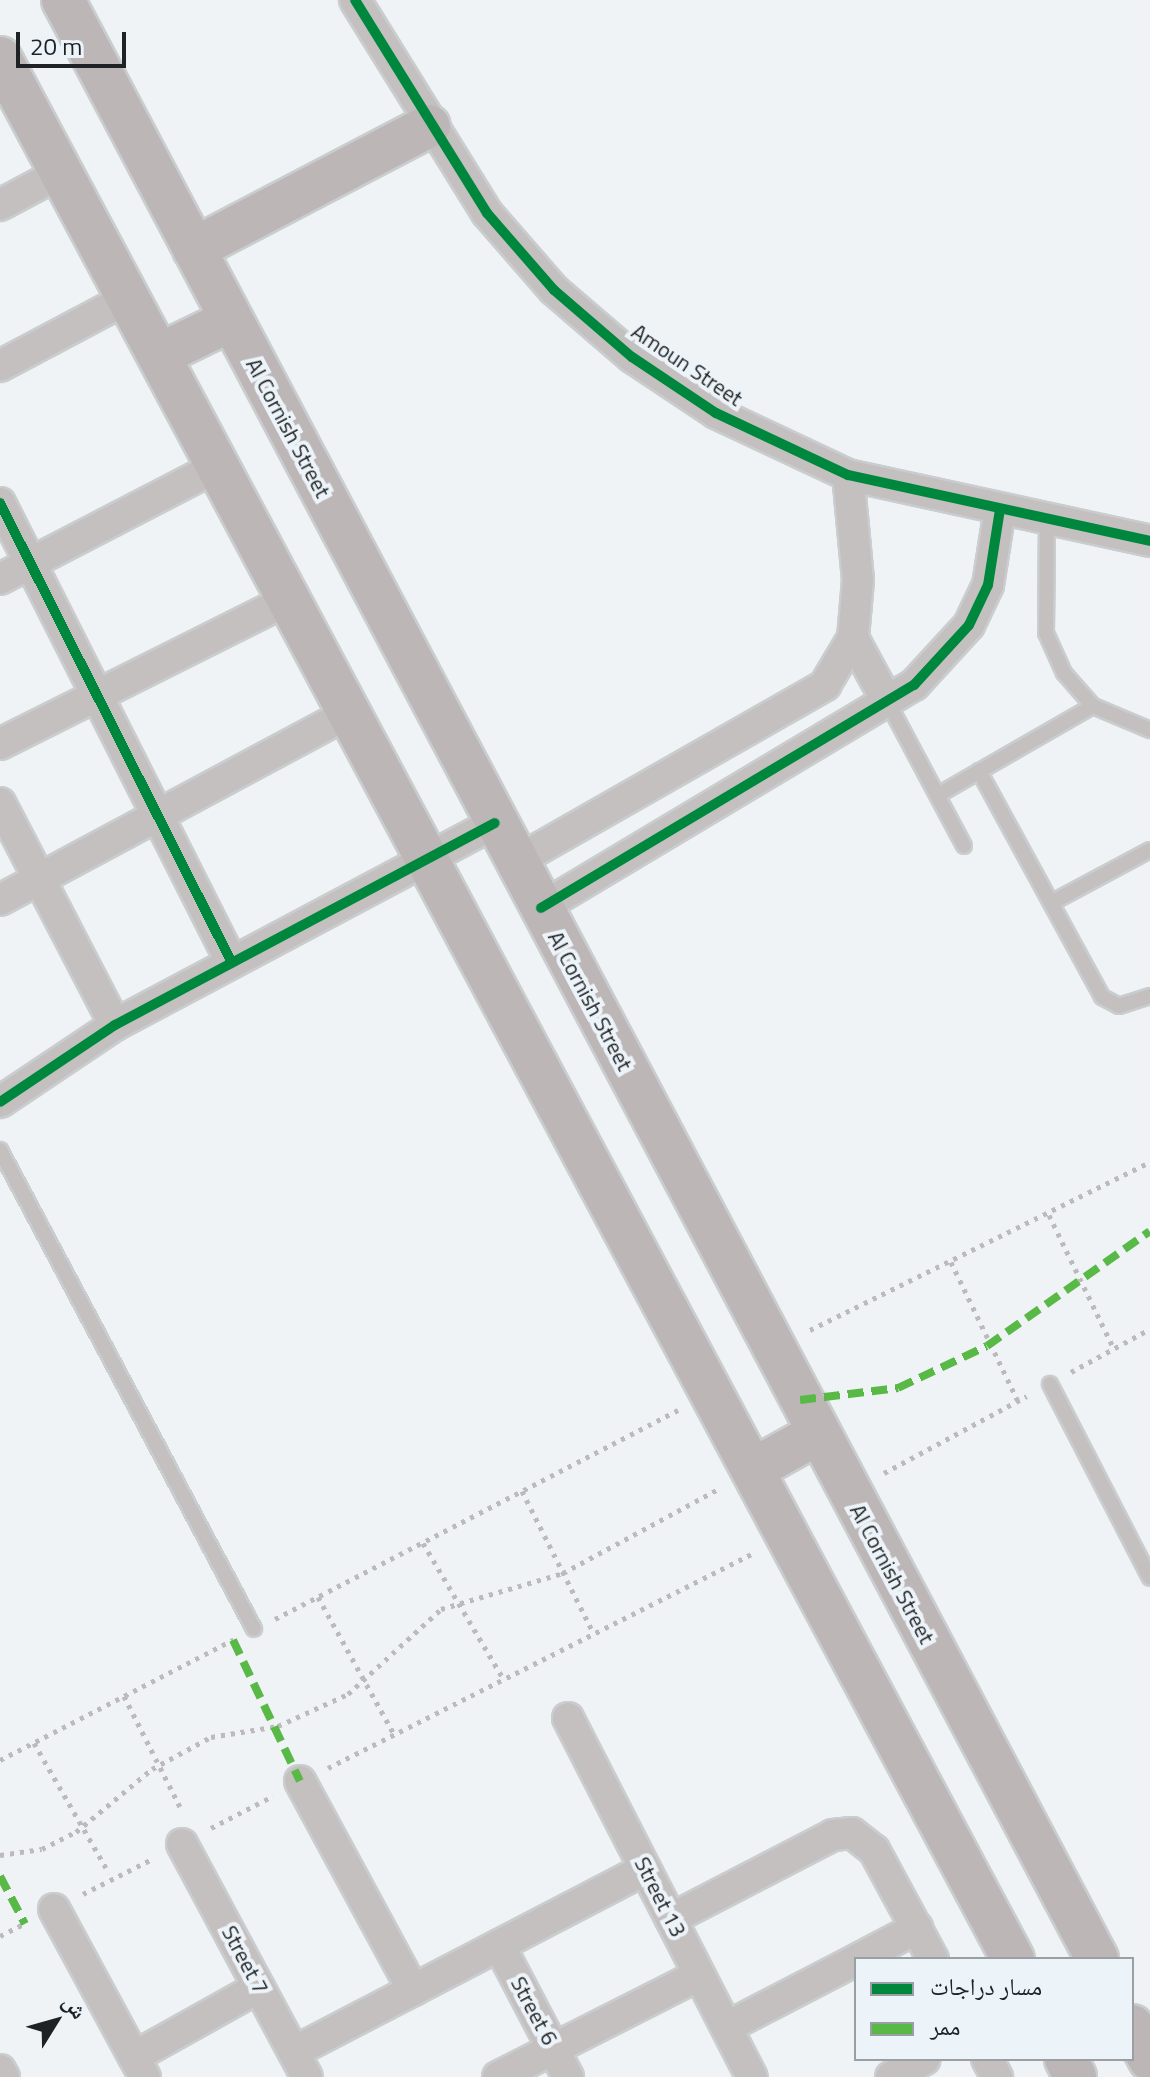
<!DOCTYPE html>
<html>
<head>
<meta charset="utf-8">
<style>
	body { margin:0 }
	#map { position:relative; width:1150px; height:2077px; overflow:hidden; background:#eff3f6; font-family:"Titillium Web","Noto Naskh Arabic",sans-serif }
	div>[style] { position:absolute }
	.path>* { height:5px; margin-top:-2.5px; transform-origin:0; background:repeating-linear-gradient(90deg,#bdbabb 0 4px,transparent 0 10px) }
	.roads { filter:drop-shadow(2px 0 #cacdcf) drop-shadow(-2px 0 #cacdcf) drop-shadow(0 2px #cacdcf) drop-shadow(0 -2px #cacdcf) }
	.service>* { height:14px; margin:-7px; padding:0 7px; transform-origin:7px; border-radius:7px; background:#c5c0c0 }
	.minor>* { height:30px; margin:-15px; padding:0 15px; transform-origin:15px; border-radius:15px; background:#c5c0c0 }
	.secondary>* { height:42px; margin:-21px; padding:0 21px; transform-origin:21px; border-radius:21px; background:#bdb6b6 }
	.quiet>* { height:8px; margin-top:-4px; transform-origin:0; background:repeating-linear-gradient(90deg,#58b947 0 16px,transparent 0 24px) }
	.cycleway>* { height:10px; margin:-5px; padding:0 5px; transform-origin:5px; border-radius:5px; background:#00873e }
	span { translate:-50% -50%; white-space:nowrap; text-align:center; line-height:1.15; -webkit-text-stroke:8px #ecf3f9; paint-order:stroke }
	.street-label { font-size:22px; color:#1f2224 }
	.legend { position:absolute; left:854px; top:1957px; width:280px; height:104px; box-sizing:border-box; background:#ecf3f9; border:2px solid #9a9fa4; margin:0; padding:10px 14px; list-style:none; font-size:24px; color:#1f2224 }
	.legend li { display:flex; align-items:center; gap:16px; height:40px }
	.legend b { width:40px; border:2px solid #9a9fa4 }
	.north { position:absolute; left:16px; top:1981px; width:80px; height:80px; -webkit-text-stroke:6px #ecf3f9; paint-order:stroke; rotate:53deg; font-size:22px; font-weight:700; line-height:32px; text-align:center; color:#1f2224 }
	.north::after { content:''; display:block; margin:auto; width:28px; height:36px; background:#1f2224; clip-path:polygon(50% 0,100% 100%,50% 72%,0 100%) }
	.scale { position:absolute; left:16px; top:32px; width:110px; height:36px; box-sizing:border-box; border:4px solid #1f2224; border-top:0; padding-left:10px; font-size:24px; line-height:28px; white-space:nowrap; color:#1f2224; -webkit-text-stroke:6px #ecf3f9; paint-order:stroke }
</style>
</head>
<body>
<div id="map">
	<div class="path">
		<div style="left:1049px;top:1215px;width:149px;rotate:64.1deg"></div>
		<div style="left:951px;top:1262px;width:154px;rotate:64.3deg"></div>
		<div style="left:810px;top:1330px;width:379px;rotate:-26.3deg"></div>
		<div style="left:1071px;top:1372px;width:90px;rotate:-28.6deg"></div>
		<div style="left:884px;top:1473px;width:162px;rotate:-28.3deg"></div>
		<div style="left:522px;top:1491px;width:160px;rotate:63.3deg"></div>
		<div style="left:423px;top:1543px;width:159px;rotate:59.4deg"></div>
		<div style="left:318px;top:1597px;width:159px;rotate:61deg"></div>
		<div style="left:275px;top:1619px;width:454px;rotate:-27.4deg"></div>
		<div style="left:124px;top:1696px;width:129px;rotate:63.2deg"></div>
		<div style="left:34px;top:1743px;width:150px;rotate:60deg"></div>
		<div style="left:0;top:1760px;width:263px;rotate:-27.3deg"></div>
		<div style="left:328px;top:1768px;width:479px;rotate:-26.8deg"></div>
		<div style="left:211px;top:1828px;width:70px;rotate:-27.3deg"></div>
		<div style="left:0;top:1855px;width:42px;rotate:-8.1deg"></div>
		<div style="left:42px;top:1849px;width:38px;rotate:-27deg"></div>
		<div style="left:76px;top:1832px;width:99px;rotate:-39.7deg"></div>
		<div style="left:152px;top:1769px;width:67px;rotate:-28.5deg"></div>
		<div style="left:211px;top:1737px;width:68px;rotate:-9.3deg"></div>
		<div style="left:278px;top:1726px;width:77px;rotate:-24.6deg"></div>
		<div style="left:348px;top:1694px;width:126px;rotate:-42.4deg"></div>
		<div style="left:441px;top:1609px;width:127px;rotate:-16.4deg"></div>
		<div style="left:563px;top:1573px;width:179px;rotate:-28.4deg"></div>
		<div style="left:83px;top:1894px;width:77px;rotate:-26.9deg"></div>
		<div style="left:0;top:1936px;width:27px;rotate:-27deg"></div>
	</div>
	<div class="roads">
		<div class="service">
			<div style="left:1047px;top:519px;width:114px;rotate:90.5deg"></div>
			<div style="left:1046px;top:633px;width:44px;rotate:65.8deg"></div>
			<div style="left:1064px;top:673px;width:44px;rotate:48.7deg"></div>
			<div style="left:1093px;top:706px;width:62px;rotate:22.8deg"></div>
			<div style="left:887px;top:701px;width:164px;rotate:62deg"></div>
			<div style="left:979px;top:771px;width:257px;rotate:61.4deg"></div>
			<div style="left:1102px;top:997px;width:19px;rotate:28deg"></div>
			<div style="left:1119px;top:1006px;width:33px;rotate:-18deg"></div>
			<div style="left:938px;top:795px;width:179px;rotate:-29.9deg"></div>
			<div style="left:1051px;top:903px;width:112px;rotate:-28.2deg"></div>
			<div style="left:0;top:1150px;width:542px;rotate:62.06deg"></div>
			<div style="left:1050px;top:1384px;width:218px;rotate:62.7deg"></div>
		</div>
		<div class="minor">
			<div style="left:355px;top:0;width:251px;rotate:58.2deg"></div>
			<div style="left:487px;top:213px;width:102px;rotate:49deg"></div>
			<div style="left:554px;top:290px;width:103px;rotate:40.7deg"></div>
			<div style="left:632px;top:357px;width:101px;rotate:33.7deg"></div>
			<div style="left:716px;top:413px;width:146px;rotate:25.2deg"></div>
			<div style="left:848px;top:475px;width:309px;rotate:12.3deg"></div>
			<div style="left:0;top:205px;width:68px;rotate:-28.1deg"></div>
			<div style="left:0;top:366px;width:145px;rotate:-28deg"></div>
			<div style="left:0;top:503px;width:513px;rotate:63.24deg"></div>
			<div style="left:0;top:579px;width:246px;rotate:-27.4deg"></div>
			<div style="left:853px;top:638px;width:72px;rotate:61.6deg"></div>
			<div style="left:0;top:744px;width:323px;rotate:-26.6deg"></div>
			<div style="left:0;top:803px;width:250px;rotate:62.6deg"></div>
			<div style="left:517px;top:861px;width:355px;rotate:-29.7deg"></div>
			<div style="left:825px;top:685px;width:55px;rotate:-59.2deg"></div>
			<div style="left:853px;top:638px;width:58px;rotate:-85.1deg"></div>
			<div style="left:858px;top:580px;width:105px;rotate:-95.4deg"></div>
			<div style="left:0;top:900px;width:396px;rotate:-28.2deg"></div>
			<div style="left:541px;top:908px;width:435px;rotate:-30.9deg"></div>
			<div style="left:914px;top:685px;width:81px;rotate:-47.5deg"></div>
			<div style="left:969px;top:625px;width:44px;rotate:-64.6deg"></div>
			<div style="left:988px;top:585px;width:77px;rotate:-81deg"></div>
			<div style="left:0;top:1102px;width:138px;rotate:-33.8deg"></div>
			<div style="left:115px;top:1025px;width:430px;rotate:-28deg"></div>
			<div style="left:568px;top:1718px;width:403px;rotate:62.9deg"></div>
			<div style="left:300px;top:1781px;width:238px;rotate:61.6deg"></div>
			<div style="left:182px;top:1844px;width:264px;rotate:61.8deg"></div>
			<div style="left:54px;top:1909px;width:191px;rotate:61.6deg"></div>
			<div style="left:671px;top:1919px;width:182px;rotate:-27.4deg"></div>
			<div style="left:833px;top:1835px;width:19px;rotate:-6deg"></div>
			<div style="left:852px;top:1833px;width:28px;rotate:38deg"></div>
			<div style="left:874px;top:1850px;width:124px;rotate:61.6deg"></div>
			<div style="left:499px;top:1945px;width:149px;rotate:62.4deg"></div>
			<div style="left:858px;top:1959px;width:67px;rotate:-27.7deg"></div>
			<div style="left:727px;top:2027px;width:145px;rotate:-27.4deg"></div>
			<div style="left:294px;top:2052px;width:396px;rotate:-27.5deg"></div>
			<div style="left:134px;top:2057px;width:143px;rotate:-29.2deg"></div>
			<div style="left:987px;top:2059px;width:21px;rotate:61deg"></div>
			<div style="left:0;top:2070px;width:8px;rotate:60deg"></div>
			<div style="left:498px;top:2077px;width:225px;rotate:-26.9deg"></div>
			<div style="left:891px;top:2077px;width:38px;rotate:-28deg"></div>
		</div>
		<div class="secondary">
			<div style="left:63px;top:0;width:2215px;rotate:62.17deg"></div>
			<div style="left:0;top:58px;width:2154px;rotate:61.95deg"></div>
			<div style="left:194px;top:249px;width:265px;rotate:-27.6deg"></div>
			<div style="left:159px;top:355px;width:80px;rotate:-25.9deg"></div>
			<div style="left:754px;top:1469px;width:72px;rotate:-29.1deg"></div>
			<div style="left:1132px;top:2026px;width:38px;rotate:62deg"></div>
			<div style="left:1066px;top:2059px;width:20px;rotate:63deg"></div>
		</div>
	</div>
	<div class="quiet">
		<div style="left:800px;top:1400px;width:99px;rotate:-7deg"></div>
		<div style="left:898px;top:1388px;width:98px;rotate:-25.3deg"></div>
		<div style="left:987px;top:1346px;width:199px;rotate:-35.2deg"></div>
		<div style="left:233px;top:1640px;width:156px;rotate:64.6deg"></div>
		<div style="left:0;top:1876px;width:54px;rotate:62.5deg"></div>
	</div>
	<div class="cycleway">
		<div style="left:355px;top:0;width:251px;rotate:58.2deg"></div>
		<div style="left:487px;top:213px;width:102px;rotate:49deg"></div>
		<div style="left:554px;top:290px;width:103px;rotate:40.7deg"></div>
		<div style="left:632px;top:357px;width:101px;rotate:33.7deg"></div>
		<div style="left:716px;top:413px;width:146px;rotate:25.2deg"></div>
		<div style="left:848px;top:475px;width:309px;rotate:12.3deg"></div>
		<div style="left:0;top:503px;width:513px;rotate:63.24deg"></div>
		<div style="left:541px;top:908px;width:435px;rotate:-30.9deg"></div>
		<div style="left:914px;top:685px;width:81px;rotate:-47.5deg"></div>
		<div style="left:969px;top:625px;width:44px;rotate:-64.6deg"></div>
		<div style="left:988px;top:585px;width:77px;rotate:-81deg"></div>
		<div style="left:0;top:1102px;width:138px;rotate:-33.8deg"></div>
		<div style="left:115px;top:1025px;width:430px;rotate:-28deg"></div>
	</div>
	<div class="street-label">
		<span style="left:687px;top:365px;rotate:34deg">Amoun Street</span>
		<span style="left:288px;top:428px;rotate:62deg">Al Cornish Street</span>
		<span style="left:590px;top:1001px;rotate:62deg">Al Cornish Street</span>
		<span style="left:892px;top:1574px;rotate:62deg">Al Cornish Street</span>
		<span style="left:660px;top:1897px;rotate:63deg">Street 13</span>
		<span style="left:245px;top:1960px;rotate:62deg">Street 7</span>
		<span style="left:534px;top:2011px;rotate:62deg">Street 6</span>
	</div>
	<ul class="legend">
	<li><b style="height:10px;background:#00873e"></b>مسار دراجات</li>
	<li><b style="height:10px;background:#58b947"></b>ممر</li>
	</ul>
	<div class="north">ش</div>
	<div class="scale">20 m</div>
</div>
</body>
</html>
